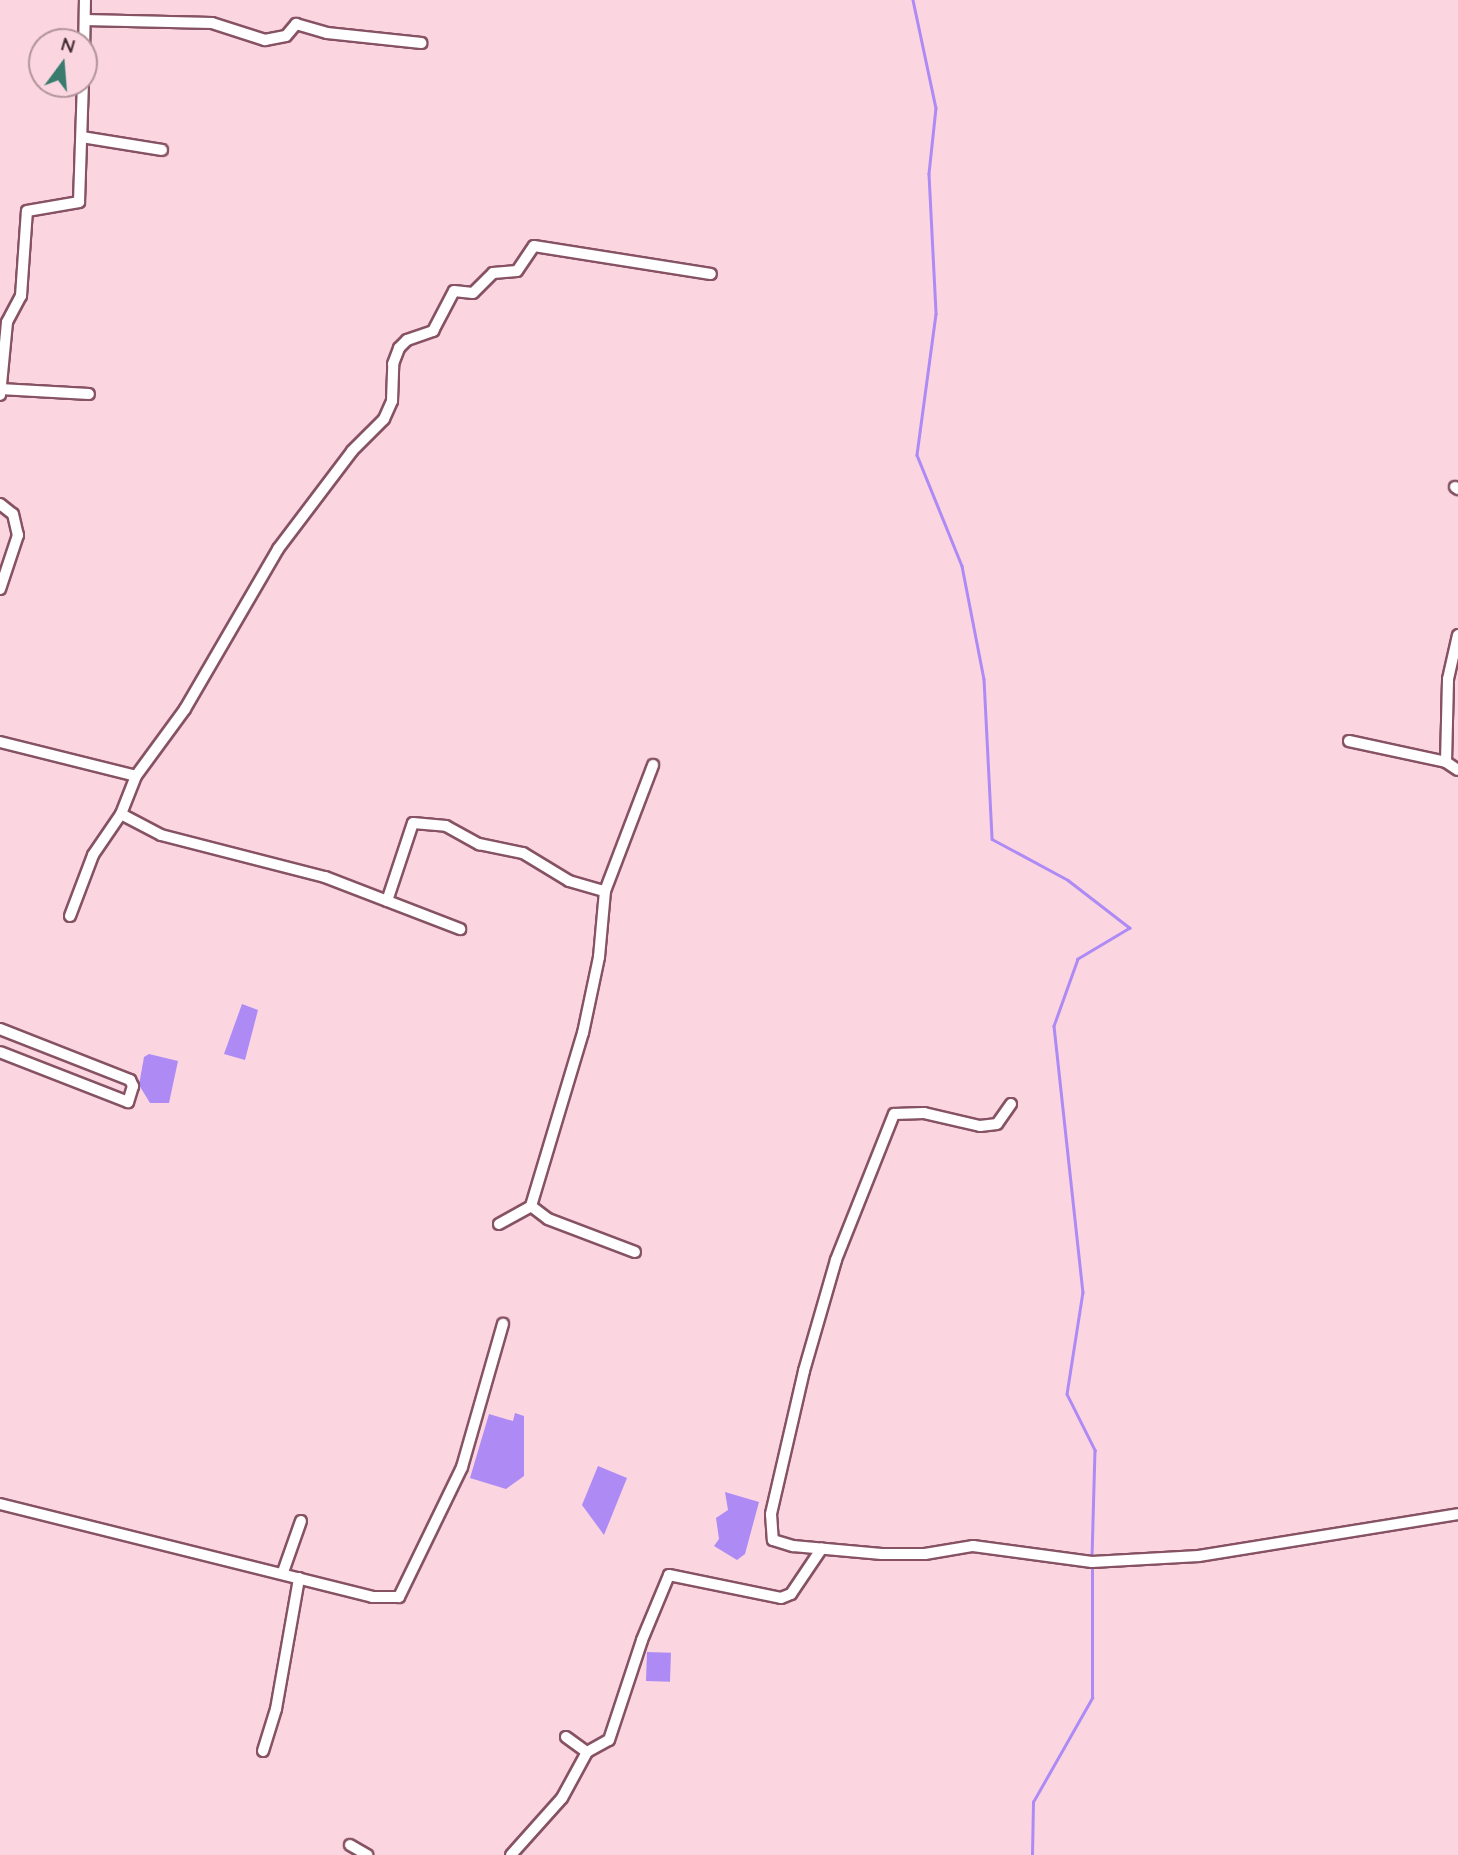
<!DOCTYPE html>
<html>
<head>
<meta charset="utf-8">
<style>
	body { margin:0 }
	#map { position:relative; width:1458px; height:1855px; overflow:hidden; background:#fbd6e1; font-family:Quicksand,sans-serif }
	div>[style] { position:absolute }
	.water>* { inset:0; background:#ae8af5; transform-origin:0 0 }
	.stream>* { height:2.5px; margin:-1.25px; padding:0 1.25px; transform-origin:1.25px; border-radius:1.25px; background:#ae8af5 }
	.roads { filter:drop-shadow(2px 0 #865264) drop-shadow(-2px 0 #865264) drop-shadow(0 2px #865264) drop-shadow(0 -2px #865264) }
	.street>* { height:10px; margin:-5px; padding:0 5px; transform-origin:5px; border-radius:5px; background:#fff }
	span { translate:-50% -50%; white-space:nowrap; text-align:center; line-height:1.15; -webkit-text-stroke:7px #fbd6e1; paint-order:stroke }
	.north { position:absolute; left:28px; top:28px; width:70px; height:70px; box-sizing:border-box; background:#fbd6e1; border:2px solid #b2939c; border-radius:50%; rotate:16deg; font-size:19px; font-weight:700; line-height:28px; text-align:center; color:#452e35 }
	.north::after { content:''; display:block; margin:auto; width:24px; height:32px; background:#397c6e; clip-path:polygon(50% 0,100% 100%,50% 72%,0 100%) }
</style>
</head>
<body>
<div id="map">
	<div class="water">
		<div style="clip-path:polygon(242px 1004px,258px 1010px,245px 1060px,224px 1054px)"></div>
		<div style="clip-path:polygon(149px 1054px,178px 1061px,169px 1103px,150px 1103px,139px 1085px,144px 1057px)"></div>
		<div style="clip-path:polygon(515px 1413px,524px 1416px,524px 1476px,506px 1489px,470px 1478px,489px 1414px,513px 1421px)"></div>
		<div style="clip-path:polygon(598px 1466px,627px 1478px,604px 1535px,582px 1505px)"></div>
		<div style="clip-path:polygon(725px 1492px,759px 1502px,745px 1554px,737px 1560px,714px 1546px,719px 1539px,716px 1518px,728px 1510px)"></div>
		<div style="left:647px;top:1652px;width:24px;height:29px;rotate:2deg"></div>
	</div>
	<div class="stream">
		<div style="left:913px;top:0;width:110px;rotate:78deg"></div>
		<div style="left:936px;top:108px;width:66px;rotate:96.1deg"></div>
		<div style="left:929px;top:174px;width:140px;rotate:87.1deg"></div>
		<div style="left:936px;top:314px;width:142px;rotate:97.7deg"></div>
		<div style="left:917px;top:455px;width:120px;rotate:67.9deg"></div>
		<div style="left:962px;top:566px;width:115px;rotate:79deg"></div>
		<div style="left:984px;top:679px;width:160px;rotate:87.1deg"></div>
		<div style="left:992px;top:839px;width:86px;rotate:28.3deg"></div>
		<div style="left:1068px;top:880px;width:78px;rotate:37.7deg"></div>
		<div style="left:1130px;top:928px;width:61px;rotate:149.2deg"></div>
		<div style="left:1078px;top:959px;width:71px;rotate:109.7deg"></div>
		<div style="left:1054px;top:1026px;width:268px;rotate:83.8deg"></div>
		<div style="left:1083px;top:1292px;width:103px;rotate:98.9deg"></div>
		<div style="left:1067px;top:1394px;width:63px;rotate:63.4deg"></div>
		<div style="left:1095px;top:1450px;width:109px;rotate:91.6deg"></div>
		<div style="left:1032px;top:1855px;width:53px;rotate:-88.9deg"></div>
		<div style="left:1033px;top:1802px;width:120px;rotate:-60.4deg"></div>
		<div style="left:1092px;top:1698px;width:132px;rotate:-90deg"></div>
	</div>
	<div class="roads">
		<div class="street">
			<div style="left:85px;top:20px;width:127px;rotate:1.4deg"></div>
			<div style="left:212px;top:23px;width:56px;rotate:17.8deg"></div>
			<div style="left:265px;top:40px;width:21px;rotate:-11deg"></div>
			<div style="left:286px;top:36px;width:16px;rotate:-50deg"></div>
			<div style="left:296px;top:24px;width:32px;rotate:16deg"></div>
			<div style="left:327px;top:33px;width:95px;rotate:6.1deg"></div>
			<div style="left:84px;top:55px;width:55px;rotate:-89deg"></div>
			<div style="left:82px;top:137px;width:81px;rotate:9.2deg"></div>
			<div style="left:0;top:389px;width:89px;rotate:3.2deg"></div>
			<div style="left:0;top:395px;width:73px;rotate:-84.5deg"></div>
			<div style="left:7px;top:322px;width:30px;rotate:-62deg"></div>
			<div style="left:21px;top:296px;width:85px;rotate:-86deg"></div>
			<div style="left:27px;top:211px;width:53px;rotate:-9.8deg"></div>
			<div style="left:79px;top:202px;width:118px;rotate:-88.1deg"></div>
			<div style="left:1455px;top:487px;width:4px;rotate:34deg"></div>
			<div style="left:0;top:504px;width:16px;rotate:38deg"></div>
			<div style="left:13px;top:514px;width:22px;rotate:77deg"></div>
			<div style="left:18px;top:535px;width:57px;rotate:108.4deg"></div>
			<div style="left:1349px;top:741px;width:99px;rotate:12.2deg"></div>
			<div style="left:1446px;top:762px;width:14px;rotate:34deg"></div>
			<div style="left:0;top:742px;width:140px;rotate:14deg"></div>
			<div style="left:1446px;top:762px;width:83px;rotate:-88.6deg"></div>
			<div style="left:1448px;top:679px;width:45px;rotate:-77.2deg"></div>
			<div style="left:121px;top:814px;width:45px;rotate:27.7deg"></div>
			<div style="left:161px;top:835px;width:169px;rotate:14.4deg"></div>
			<div style="left:325px;top:877px;width:145px;rotate:21.1deg"></div>
			<div style="left:387px;top:901px;width:82px;rotate:-71.6deg"></div>
			<div style="left:413px;top:823px;width:33px;rotate:5deg"></div>
			<div style="left:446px;top:826px;width:38px;rotate:29deg"></div>
			<div style="left:479px;top:844px;width:45px;rotate:11.6deg"></div>
			<div style="left:523px;top:853px;width:54px;rotate:31.3deg"></div>
			<div style="left:569px;top:881px;width:37px;rotate:16deg"></div>
			<div style="left:70px;top:916px;width:65px;rotate:-69.3deg"></div>
			<div style="left:93px;top:855px;width:50px;rotate:-55.7deg"></div>
			<div style="left:121px;top:814px;width:41px;rotate:-68.5deg"></div>
			<div style="left:136px;top:776px;width:83px;rotate:-53.8deg"></div>
			<div style="left:185px;top:709px;width:185px;rotate:-59.8deg"></div>
			<div style="left:278px;top:549px;width:123px;rotate:-52.9deg"></div>
			<div style="left:352px;top:451px;width:45px;rotate:-45deg"></div>
			<div style="left:384px;top:419px;width:20px;rotate:-66deg"></div>
			<div style="left:392px;top:401px;width:37px;rotate:-88deg"></div>
			<div style="left:393px;top:364px;width:17px;rotate:-69deg"></div>
			<div style="left:399px;top:348px;width:11px;rotate:-45deg"></div>
			<div style="left:407px;top:340px;width:28px;rotate:-19deg"></div>
			<div style="left:433px;top:331px;width:45px;rotate:-62.3deg"></div>
			<div style="left:454px;top:291px;width:19px;rotate:6deg"></div>
			<div style="left:473px;top:293px;width:28px;rotate:-45deg"></div>
			<div style="left:493px;top:273px;width:24px;rotate:-5deg"></div>
			<div style="left:517px;top:271px;width:30px;rotate:-56deg"></div>
			<div style="left:534px;top:246px;width:179px;rotate:9deg"></div>
			<div style="left:0;top:1029px;width:140px;rotate:21.4deg"></div>
			<div style="left:130px;top:1080px;width:7px;rotate:63deg"></div>
			<div style="left:133px;top:1086px;width:17px;rotate:107deg"></div>
			<div style="left:128px;top:1102px;width:137px;rotate:-158.7deg"></div>
			<div style="left:1011px;top:1104px;width:24px;rotate:125deg"></div>
			<div style="left:997px;top:1124px;width:17px;rotate:173deg"></div>
			<div style="left:980px;top:1126px;width:57px;rotate:-166.9deg"></div>
			<div style="left:924px;top:1113px;width:30px;rotate:178deg"></div>
			<div style="left:894px;top:1114px;width:157px;rotate:111.7deg"></div>
			<div style="left:836px;top:1260px;width:116px;rotate:106.1deg"></div>
			<div style="left:804px;top:1371px;width:147px;rotate:103deg"></div>
			<div style="left:771px;top:1514px;width:26px;rotate:86deg"></div>
			<div style="left:773px;top:1540px;width:21px;rotate:17deg"></div>
			<div style="left:793px;top:1546px;width:89px;rotate:5.1deg"></div>
			<div style="left:882px;top:1554px;width:43px"></div>
			<div style="left:925px;top:1554px;width:49px;rotate:-9.5deg"></div>
			<div style="left:973px;top:1546px;width:120px;rotate:7.7deg"></div>
			<div style="left:1092px;top:1562px;width:107px;rotate:-3.2deg"></div>
			<div style="left:1199px;top:1556px;width:262px;rotate:-9.2deg"></div>
			<div style="left:531px;top:1206px;width:21px;rotate:37deg"></div>
			<div style="left:548px;top:1219px;width:93px;rotate:20.8deg"></div>
			<div style="left:499px;top:1224px;width:37px;rotate:-29deg"></div>
			<div style="left:531px;top:1206px;width:181px;rotate:-73.3deg"></div>
			<div style="left:583px;top:1033px;width:78px;rotate:-78.1deg"></div>
			<div style="left:599px;top:957px;width:66px;rotate:-84.8deg"></div>
			<div style="left:605px;top:891px;width:135px;rotate:-69.1deg"></div>
			<div style="left:0;top:1504px;width:383px;rotate:14deg"></div>
			<div style="left:372px;top:1597px;width:27px"></div>
			<div style="left:399px;top:1597px;width:144px;rotate:-64.1deg"></div>
			<div style="left:462px;top:1467px;width:149px;rotate:-74deg"></div>
			<div style="left:283px;top:1572px;width:54px;rotate:-70.6deg"></div>
			<div style="left:566px;top:1737px;width:26px;rotate:36deg"></div>
			<div style="left:263px;top:1751px;width:44px;rotate:-72.8deg"></div>
			<div style="left:276px;top:1709px;width:133px;rotate:-80deg"></div>
			<div style="left:350px;top:1845px;width:20px;rotate:30deg"></div>
			<div style="left:511px;top:1855px;width:76px;rotate:-48.2deg"></div>
			<div style="left:562px;top:1798px;width:52px;rotate:-61.5deg"></div>
			<div style="left:587px;top:1752px;width:25px;rotate:-29deg"></div>
			<div style="left:609px;top:1740px;width:105px;rotate:-71.7deg"></div>
			<div style="left:642px;top:1640px;width:70px;rotate:-67.4deg"></div>
			<div style="left:669px;top:1575px;width:114px;rotate:11.6deg"></div>
			<div style="left:781px;top:1598px;width:11px;rotate:-22deg"></div>
			<div style="left:791px;top:1594px;width:55px;rotate:-56deg"></div>
		</div>
	</div>
	<div class="north">N</div>
</div>
</body>
</html>
